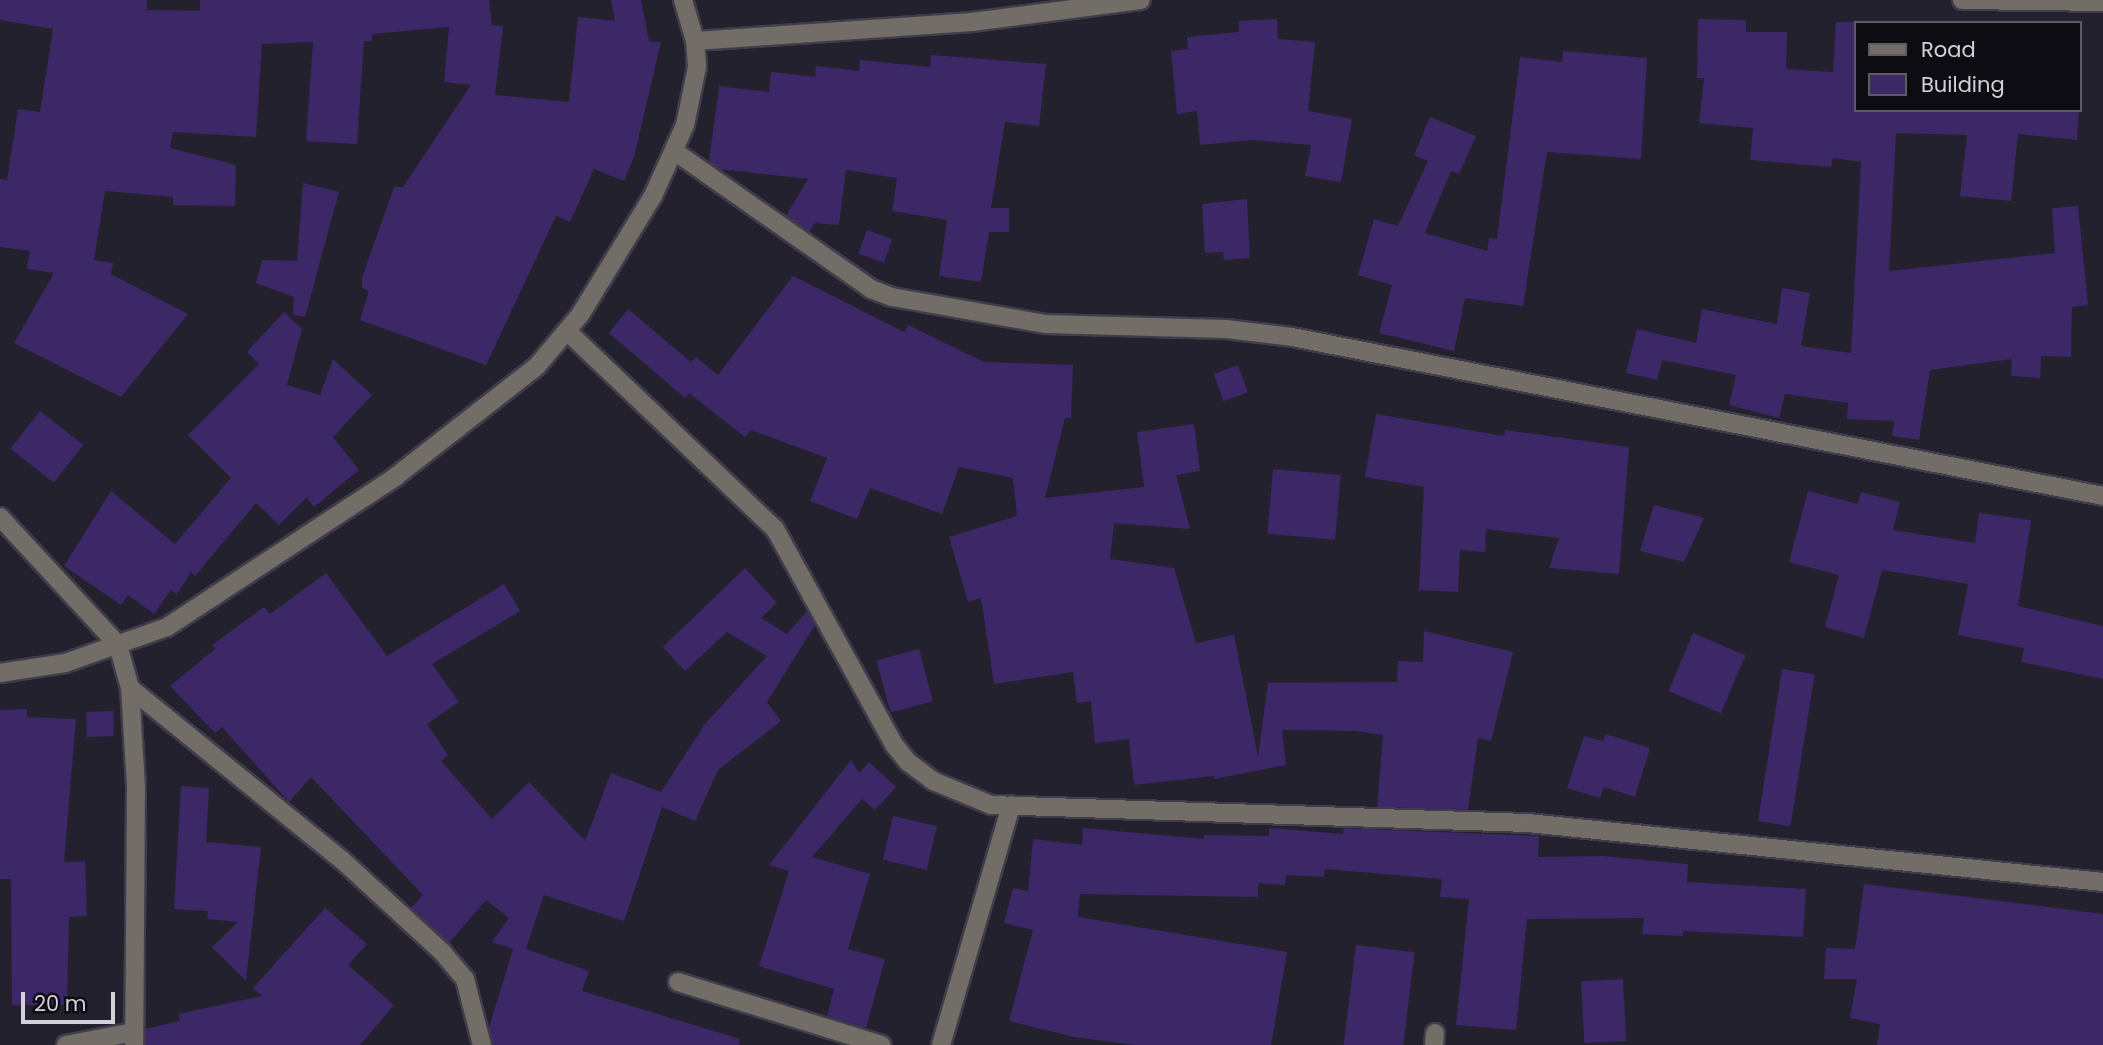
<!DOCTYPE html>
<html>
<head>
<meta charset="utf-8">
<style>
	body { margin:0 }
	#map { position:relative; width:2103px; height:1045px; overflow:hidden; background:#24212f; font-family:Poppins,sans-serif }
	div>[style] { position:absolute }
	.building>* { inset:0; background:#3c2767; transform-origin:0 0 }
	.roads { filter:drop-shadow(2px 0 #403d4a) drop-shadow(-2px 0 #403d4a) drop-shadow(0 2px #403d4a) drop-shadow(0 -2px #403d4a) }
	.minor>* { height:18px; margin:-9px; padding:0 9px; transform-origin:9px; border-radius:9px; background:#726d67 }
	span { translate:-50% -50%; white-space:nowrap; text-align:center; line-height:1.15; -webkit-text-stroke:5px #0d0c12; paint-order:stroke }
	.legend { position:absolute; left:1854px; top:21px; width:228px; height:91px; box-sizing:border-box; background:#0d0c12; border:2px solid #5c5b62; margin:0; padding:9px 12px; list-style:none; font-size:21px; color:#d3d1da }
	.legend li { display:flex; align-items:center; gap:14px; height:35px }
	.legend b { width:35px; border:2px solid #5c5b62 }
	.scale { position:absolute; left:21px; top:992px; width:94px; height:32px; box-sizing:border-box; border:4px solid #d3d1da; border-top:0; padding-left:9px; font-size:21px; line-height:24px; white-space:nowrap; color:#d3d1da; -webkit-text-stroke:5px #0d0c12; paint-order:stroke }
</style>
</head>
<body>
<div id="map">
	<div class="building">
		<div style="clip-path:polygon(0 0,147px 0,147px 10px,200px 11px,200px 0,489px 0,492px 25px,503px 26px,495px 95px,569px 102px,578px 17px,615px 21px,611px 0,641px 0,649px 41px,661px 42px,634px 157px,624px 181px,594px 169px,570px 222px,556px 216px,486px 365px,360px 320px,369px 291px,362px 288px,362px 278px,394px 187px,403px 187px,471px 85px,444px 82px,449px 27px,372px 34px,372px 41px,364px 41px,357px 144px,306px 141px,313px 42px,262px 44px,256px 137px,173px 132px,170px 148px,236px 165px,235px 206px,173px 205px,173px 197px,105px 191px,94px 260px,113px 263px,111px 274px,188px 314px,121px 397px,14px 343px,54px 273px,27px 269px,30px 251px,0 247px,0 179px,7px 180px,18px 109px,40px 112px,53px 29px,0 20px)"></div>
		<div style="clip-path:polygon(1277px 19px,1278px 39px,1315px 42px,1308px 111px,1352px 119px,1341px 182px,1305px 176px,1311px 145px,1252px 140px,1200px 145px,1197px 111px,1177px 114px,1171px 51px,1188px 49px,1187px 37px,1239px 32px,1239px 21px)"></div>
		<div style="clip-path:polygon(1698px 19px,1746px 20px,1746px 32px,1787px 32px,1786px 69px,1833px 72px,1836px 22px,1856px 22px,1856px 110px,2079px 110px,2077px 140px,2018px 134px,2011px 201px,1960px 196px,1967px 135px,1896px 133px,1889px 271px,2055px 253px,2052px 208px,2078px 206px,2088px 305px,2072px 307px,2071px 357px,2041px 356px,2040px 378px,2011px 376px,2012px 359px,1930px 370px,1919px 440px,1892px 436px,1894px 421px,1847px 419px,1848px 403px,1785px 394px,1779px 418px,1729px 405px,1736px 375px,1662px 360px,1657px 380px,1626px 373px,1637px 329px,1696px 343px,1702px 309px,1777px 324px,1782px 288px,1810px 293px,1801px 346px,1851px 353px,1861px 162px,1833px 158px,1831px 167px,1750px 160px,1753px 128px,1699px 123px,1704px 78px,1697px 78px)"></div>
		<div style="clip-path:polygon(1563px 51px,1647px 58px,1641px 159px,1547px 152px,1523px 306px,1465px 298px,1454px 351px,1379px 333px,1392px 285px,1358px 275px,1374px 219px,1398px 226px,1428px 161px,1414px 155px,1430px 117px,1476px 136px,1459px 174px,1451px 171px,1425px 233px,1487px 251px,1489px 238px,1497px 239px,1520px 57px,1562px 62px)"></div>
		<div style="clip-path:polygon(931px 55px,1046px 64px,1039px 126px,1005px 122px,991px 208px,1009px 208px,1009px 232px,989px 232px,981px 282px,939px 276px,947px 220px,892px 211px,897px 178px,846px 170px,839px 225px,815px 223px,809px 232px,786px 216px,808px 179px,719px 169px,709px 162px,719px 86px,769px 92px,771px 72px,815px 77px,816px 66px,859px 71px,860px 60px,930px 67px)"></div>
		<div style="clip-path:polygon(303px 183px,339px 192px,305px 317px,293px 315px,294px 297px,256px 283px,262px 260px,297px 261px)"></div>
		<div style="clip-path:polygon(1247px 199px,1250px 258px,1224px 260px,1223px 252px,1205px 253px,1202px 204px)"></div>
		<div style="left:867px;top:230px;width:27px;height:25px;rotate:20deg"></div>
		<div style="clip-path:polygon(793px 276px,904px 332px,908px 325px,984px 362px,1073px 365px,1071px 418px,1065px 418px,1045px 498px,1144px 487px,1137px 432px,1194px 424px,1200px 471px,1176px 475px,1190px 529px,1114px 523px,1110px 559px,1174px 568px,1196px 643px,1234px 635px,1258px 757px,1268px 683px,1397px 682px,1398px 661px,1423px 662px,1424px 631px,1513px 652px,1491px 741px,1478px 738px,1468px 810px,1377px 807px,1383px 735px,1356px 731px,1282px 730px,1286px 765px,1214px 779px,1214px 776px,1134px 785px,1129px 739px,1095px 743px,1091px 701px,1077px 703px,1073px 672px,994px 684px,981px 598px,968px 602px,949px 537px,1017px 516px,1013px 478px,959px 467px,942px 514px,870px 488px,857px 519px,810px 501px,827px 458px,751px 430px,745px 437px,689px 393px,685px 398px,609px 333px,628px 309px,691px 362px,696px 357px,718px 375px)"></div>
		<div style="clip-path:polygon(284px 312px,302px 329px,287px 385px,320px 395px,333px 359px,372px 395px,333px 437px,359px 470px,314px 507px,307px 497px,279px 525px,256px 503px,195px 576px,191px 572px,177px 594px,171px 590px,154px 614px,128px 595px,121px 605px,64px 566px,111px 491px,175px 544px,231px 478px,188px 435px,259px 364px,247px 352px)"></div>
		<div style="left:1238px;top:365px;width:29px;height:26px;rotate:70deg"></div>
		<div style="left:40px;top:411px;width:55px;height:48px;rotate:38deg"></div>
		<div style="clip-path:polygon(1376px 414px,1504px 436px,1505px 430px,1629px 447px,1619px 574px,1549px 568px,1559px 538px,1486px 529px,1485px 552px,1460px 550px,1458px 592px,1419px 590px,1424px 487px,1365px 477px)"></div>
		<div style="left:1273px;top:469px;width:68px;height:65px;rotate:5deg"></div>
		<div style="clip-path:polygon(1808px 491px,1858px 504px,1861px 492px,1900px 502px,1893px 530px,1975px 543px,1979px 513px,2031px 520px,2018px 606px,2103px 626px,2103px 679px,2021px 662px,2024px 648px,1958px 635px,1968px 584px,1882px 570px,1864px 638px,1825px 627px,1839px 575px,1789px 562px)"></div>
		<div style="clip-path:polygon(1654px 505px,1704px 518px,1684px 562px,1640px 551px)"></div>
		<div style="clip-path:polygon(745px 568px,777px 603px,761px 618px,787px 634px,807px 611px,815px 625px,767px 702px,781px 721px,718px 770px,695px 821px,662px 807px,624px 921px,544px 895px,526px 949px,589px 971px,582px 991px,740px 1039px,739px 1045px,493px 1045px,489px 1028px,513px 949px,492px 942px,509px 918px,486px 900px,449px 943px,411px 908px,423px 895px,311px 777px,289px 802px,222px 727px,215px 733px,170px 686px,215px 649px,212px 645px,264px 607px,270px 614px,326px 573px,387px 656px,504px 584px,520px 611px,432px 664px,459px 702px,427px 724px,448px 755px,441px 761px,492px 819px,529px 782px,585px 841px,611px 773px,661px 792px,705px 724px,767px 656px,727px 632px,685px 671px,663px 647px)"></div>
		<div style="left:1693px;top:633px;width:57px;height:63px;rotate:23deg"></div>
		<div style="left:919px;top:649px;width:54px;height:44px;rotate:75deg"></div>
		<div style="left:1782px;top:669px;width:33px;height:154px;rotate:9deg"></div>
		<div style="clip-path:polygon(27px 709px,27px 717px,76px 719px,64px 862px,85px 861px,87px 916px,69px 917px,67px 1005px,12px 1005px,11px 879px,0 879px,0 710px)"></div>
		<div style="left:113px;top:711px;width:25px;height:27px;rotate:88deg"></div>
		<div style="clip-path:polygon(1606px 734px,1650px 748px,1635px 797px,1604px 787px,1600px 798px,1567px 788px,1584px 736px,1603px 741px)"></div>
		<div style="clip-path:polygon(851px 760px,859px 773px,869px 762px,896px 787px,875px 810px,862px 799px,812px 857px,870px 874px,848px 949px,885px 959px,866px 1028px,827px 1016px,834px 989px,759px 966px,789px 871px,769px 865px)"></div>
		<div style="clip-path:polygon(181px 786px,209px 788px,206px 842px,261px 847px,246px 981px,212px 947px,238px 922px,207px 919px,208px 911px,174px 909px)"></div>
		<div style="left:893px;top:816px;width:45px;height:45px;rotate:13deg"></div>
		<div style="clip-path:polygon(1083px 828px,1204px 839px,1204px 835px,1269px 836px,1269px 828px,1343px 834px,1344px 828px,1539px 836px,1538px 857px,1602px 856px,1688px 864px,1687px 882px,1806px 889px,1803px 937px,1683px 931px,1683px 936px,1642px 934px,1644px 918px,1527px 919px,1516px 1030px,1456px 1025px,1469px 899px,1440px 897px,1442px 879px,1325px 869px,1324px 877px,1286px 875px,1285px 885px,1258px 883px,1258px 897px,1080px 894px,1078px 917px,1287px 952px,1271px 1045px,1135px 1045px,1074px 1037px,1009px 1021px,1033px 930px,1004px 923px,1013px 888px,1028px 891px,1033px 839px,1082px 845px)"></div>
		<div style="clip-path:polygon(1864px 884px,2103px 914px,2103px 1045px,1877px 1045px,1880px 1024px,1850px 1018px,1857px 979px,1824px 979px,1826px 948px,1855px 949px)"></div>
		<div style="clip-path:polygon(325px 908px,367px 944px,348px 965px,394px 1005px,360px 1045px,145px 1045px,145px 1029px,180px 1021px,178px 1014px,262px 996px,253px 988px)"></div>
		<div style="left:1356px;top:945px;width:59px;height:101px;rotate:7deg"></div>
		<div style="left:1623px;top:979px;width:62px;height:42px;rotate:87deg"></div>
	</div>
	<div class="roads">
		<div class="minor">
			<div style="left:1962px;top:0;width:141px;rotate:0.8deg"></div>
			<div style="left:695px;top:41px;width:278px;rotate:-3.9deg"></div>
			<div style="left:972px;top:22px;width:170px;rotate:-7.4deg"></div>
			<div style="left:674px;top:151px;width:241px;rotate:35deg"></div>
			<div style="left:871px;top:289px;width:22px;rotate:21deg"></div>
			<div style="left:892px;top:297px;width:155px;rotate:10deg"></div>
			<div style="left:1045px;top:324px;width:181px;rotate:1.6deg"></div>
			<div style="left:1226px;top:329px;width:66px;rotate:6.9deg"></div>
			<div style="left:1292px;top:337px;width:826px;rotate:11.09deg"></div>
			<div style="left:569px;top:333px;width:284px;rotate:43.6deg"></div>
			<div style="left:775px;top:529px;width:248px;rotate:61.1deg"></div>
			<div style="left:895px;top:746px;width:21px;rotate:51deg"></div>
			<div style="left:908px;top:762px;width:31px;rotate:37deg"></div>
			<div style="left:933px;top:781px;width:63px;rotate:22.5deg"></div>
			<div style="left:991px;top:805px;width:537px;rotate:1.92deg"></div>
			<div style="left:1528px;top:823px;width:578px;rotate:5.86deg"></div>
			<div style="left:0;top:517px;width:174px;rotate:47.3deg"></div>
			<div style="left:118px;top:645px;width:45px;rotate:74.4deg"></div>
			<div style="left:130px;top:688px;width:99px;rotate:86.5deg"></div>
			<div style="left:136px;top:787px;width:258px;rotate:90.4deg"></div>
			<div style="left:0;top:673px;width:66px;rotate:-8.7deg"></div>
			<div style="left:65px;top:663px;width:108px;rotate:-19.4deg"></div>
			<div style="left:167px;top:627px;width:273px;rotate:-33.3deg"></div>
			<div style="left:395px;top:477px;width:180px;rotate:-38deg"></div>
			<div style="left:537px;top:366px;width:67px;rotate:-49.9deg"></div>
			<div style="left:580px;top:315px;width:140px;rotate:-58.5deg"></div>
			<div style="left:653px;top:196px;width:78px;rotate:-65.7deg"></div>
			<div style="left:685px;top:125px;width:59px;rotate:-78.3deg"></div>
			<div style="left:697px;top:67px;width:26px;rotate:-94deg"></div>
			<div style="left:695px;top:41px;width:43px;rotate:-106.3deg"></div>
			<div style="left:130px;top:688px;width:273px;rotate:39.1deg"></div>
			<div style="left:342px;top:860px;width:137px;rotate:42.6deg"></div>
			<div style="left:443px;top:953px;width:34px;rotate:50deg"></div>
			<div style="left:465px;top:979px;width:68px;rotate:75.6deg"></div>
			<div style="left:678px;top:982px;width:213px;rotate:17.2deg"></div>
			<div style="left:66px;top:1045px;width:69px;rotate:-10.8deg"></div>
			<div style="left:941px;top:1045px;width:250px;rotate:-73.7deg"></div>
			<div style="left:1434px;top:1045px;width:12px;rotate:-85deg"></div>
		</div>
	</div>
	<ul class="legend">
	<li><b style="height:9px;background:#726d67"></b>Road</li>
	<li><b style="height:19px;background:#3c2767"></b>Building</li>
	</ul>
	<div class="scale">20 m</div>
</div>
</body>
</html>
